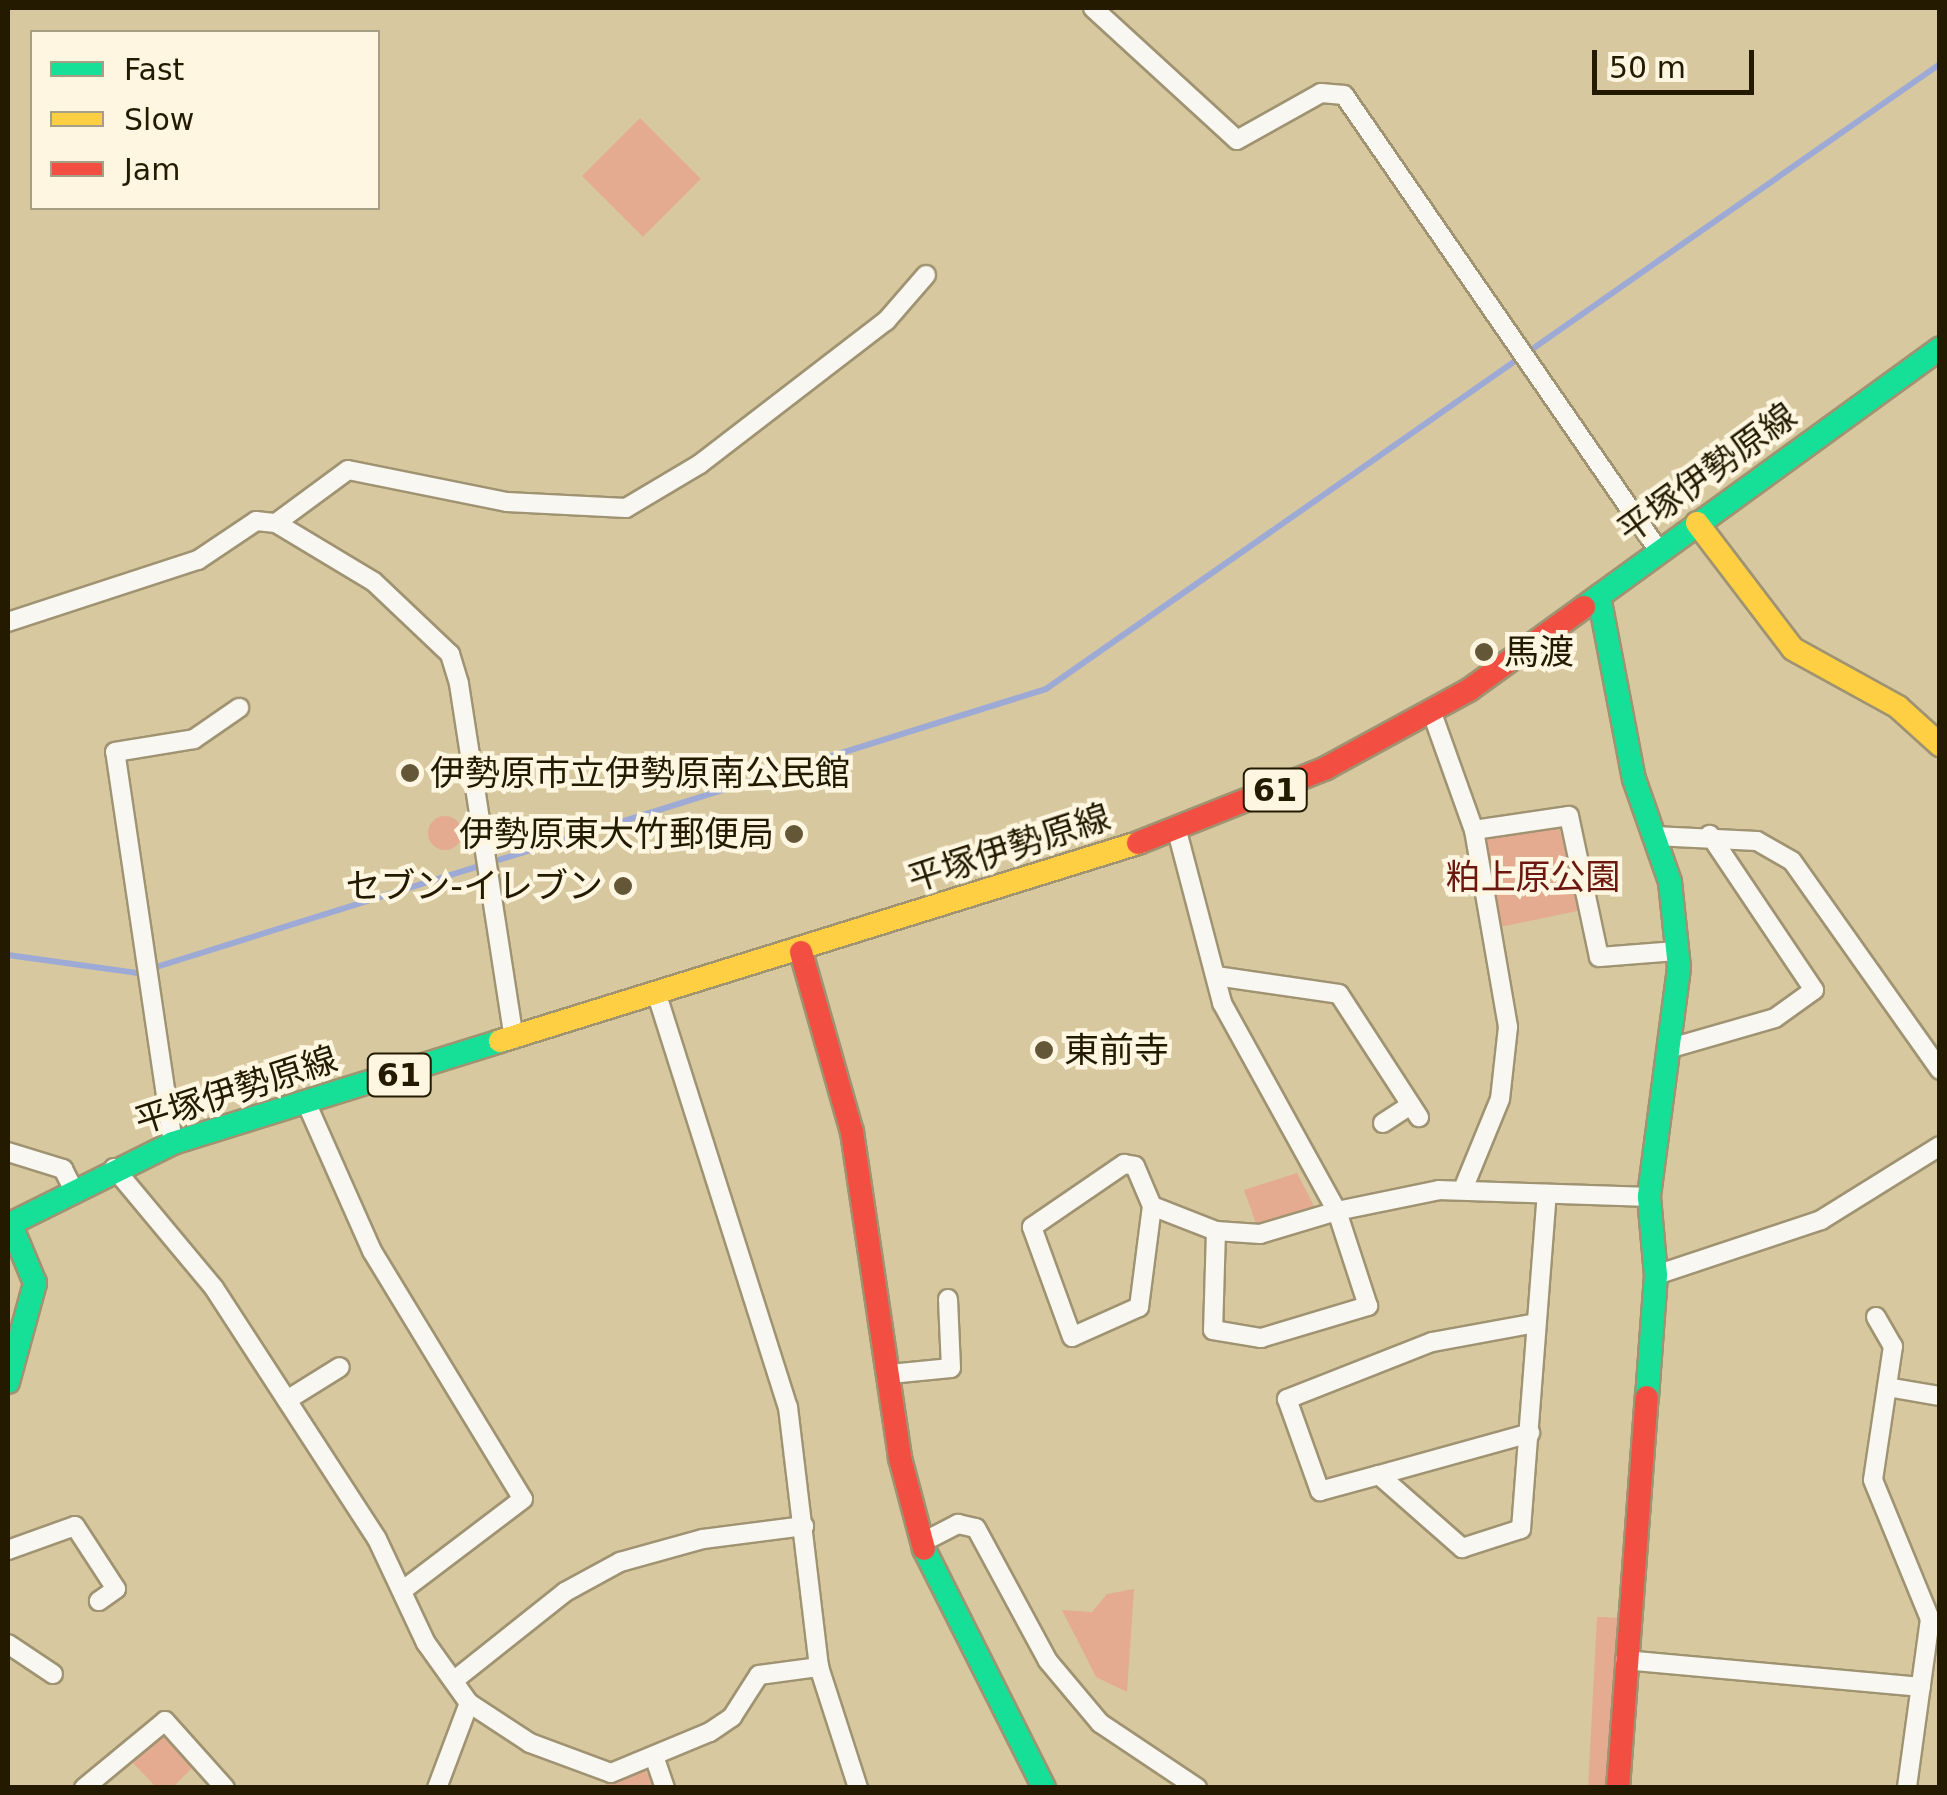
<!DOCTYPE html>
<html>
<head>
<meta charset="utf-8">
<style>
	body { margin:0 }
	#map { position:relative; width:1947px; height:1795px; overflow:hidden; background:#d7c89f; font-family:"DejaVu Sans","Noto Sans JP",sans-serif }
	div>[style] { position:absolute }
	.green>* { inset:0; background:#e4ab90; transform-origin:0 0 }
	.round { border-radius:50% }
	.stream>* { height:6px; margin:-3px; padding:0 3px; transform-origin:3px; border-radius:3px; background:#9eaad6 }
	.roads { filter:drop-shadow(2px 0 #9f9372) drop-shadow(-2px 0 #9f9372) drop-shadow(0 2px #9f9372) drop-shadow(0 -2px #9f9372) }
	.street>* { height:18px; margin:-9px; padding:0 9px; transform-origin:9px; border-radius:9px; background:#f9f7f1 }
	.fast>* { height:22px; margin:-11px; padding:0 11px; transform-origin:11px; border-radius:11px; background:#16e098 }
	.slow>* { height:22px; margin:-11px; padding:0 11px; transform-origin:11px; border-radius:11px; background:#ffcf43 }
	.jam>* { height:22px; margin:-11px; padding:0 11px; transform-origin:11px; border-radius:11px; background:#f24e42 }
	.dots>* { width:28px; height:28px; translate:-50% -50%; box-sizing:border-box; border:5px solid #fef6e0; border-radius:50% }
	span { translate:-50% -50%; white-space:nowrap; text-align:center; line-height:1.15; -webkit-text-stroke:9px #fef6e0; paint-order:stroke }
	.shield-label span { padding:2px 8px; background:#fef6e0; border:2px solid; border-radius:8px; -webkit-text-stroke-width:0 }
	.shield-label { font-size:32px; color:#241a00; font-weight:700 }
	.street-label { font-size:35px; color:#241a00 }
	.poi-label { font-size:35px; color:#241a00 }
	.left { translate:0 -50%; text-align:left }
	.right { translate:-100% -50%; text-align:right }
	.park-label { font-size:35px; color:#6c170f }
	.frame { position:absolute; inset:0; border:10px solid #241a00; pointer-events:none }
	.legend { position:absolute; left:30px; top:30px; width:350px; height:180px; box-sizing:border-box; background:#fef6e0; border:2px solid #a79e86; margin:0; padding:12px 18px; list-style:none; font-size:30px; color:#241a00 }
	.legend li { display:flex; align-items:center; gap:20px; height:50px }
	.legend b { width:50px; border:2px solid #a79e86 }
	.scale { position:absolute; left:1592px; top:50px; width:162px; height:45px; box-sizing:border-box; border:5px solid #241a00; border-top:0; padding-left:12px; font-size:30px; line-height:35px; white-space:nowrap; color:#241a00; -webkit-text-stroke:8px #fef6e0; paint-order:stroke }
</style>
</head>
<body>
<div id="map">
	<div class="green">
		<div style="left:640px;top:118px;width:86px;height:82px;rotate:45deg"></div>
		<div class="round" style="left:428px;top:816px;width:34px;height:34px"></div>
		<div style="clip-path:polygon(1557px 820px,1582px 910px,1500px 927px,1483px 845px,1489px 835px)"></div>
		<div style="clip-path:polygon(1297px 1173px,1315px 1208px,1257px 1226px,1244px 1190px)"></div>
		<div style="clip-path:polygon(1134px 1589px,1127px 1692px,1096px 1677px,1062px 1610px,1092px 1612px,1107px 1594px)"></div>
		<div style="left:1622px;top:1618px;width:169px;height:25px;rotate:93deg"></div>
		<div style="clip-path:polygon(164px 1733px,196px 1764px,173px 1787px,157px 1788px,133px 1763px)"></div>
		<div style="clip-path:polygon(644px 1769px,658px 1788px,606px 1788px,606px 1782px)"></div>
	</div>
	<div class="stream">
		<div style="left:8px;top:955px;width:130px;rotate:7.9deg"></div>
		<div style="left:137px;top:973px;width:952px;rotate:-17.35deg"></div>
		<div style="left:1046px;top:689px;width:1091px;rotate:-34.96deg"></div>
	</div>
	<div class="roads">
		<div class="street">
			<div style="left:1093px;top:8px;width:195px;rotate:42.5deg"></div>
			<div style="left:1237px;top:140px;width:96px;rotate:-29.2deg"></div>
			<div style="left:1321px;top:93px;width:23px;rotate:5deg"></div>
			<div style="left:1344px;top:95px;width:554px;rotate:55.36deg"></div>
			<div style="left:276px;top:523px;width:89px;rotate:-36.4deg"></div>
			<div style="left:348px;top:470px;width:162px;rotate:11.4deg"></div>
			<div style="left:507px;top:502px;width:119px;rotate:2.9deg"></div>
			<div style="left:626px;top:508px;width:86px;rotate:-30.7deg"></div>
			<div style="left:700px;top:464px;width:235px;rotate:-37.6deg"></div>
			<div style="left:886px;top:321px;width:61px;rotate:-49deg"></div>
			<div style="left:8px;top:622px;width:200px;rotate:-18.1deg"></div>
			<div style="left:198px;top:560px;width:70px;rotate:-33.9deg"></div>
			<div style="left:256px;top:521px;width:20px;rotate:6deg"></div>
			<div style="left:276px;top:523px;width:114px;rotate:31deg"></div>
			<div style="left:374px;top:582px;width:105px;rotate:43.5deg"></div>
			<div style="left:450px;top:654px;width:31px;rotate:73deg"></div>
			<div style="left:459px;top:684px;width:359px;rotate:81.2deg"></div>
			<div style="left:1432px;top:713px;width:124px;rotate:70.3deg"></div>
			<div style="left:1474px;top:830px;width:200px;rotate:80.2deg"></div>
			<div style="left:1508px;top:1027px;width:72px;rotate:96.3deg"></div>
			<div style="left:1500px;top:1099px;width:97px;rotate:112.3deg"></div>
			<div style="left:1474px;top:830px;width:96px;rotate:-8.4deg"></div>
			<div style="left:1569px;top:816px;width:144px;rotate:78deg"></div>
			<div style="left:1599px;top:957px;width:78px;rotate:-4.4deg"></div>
			<div style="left:1177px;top:831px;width:178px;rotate:75.3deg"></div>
			<div style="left:1222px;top:1003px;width:238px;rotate:61.1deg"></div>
			<div style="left:1337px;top:1211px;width:80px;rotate:163.4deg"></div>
			<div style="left:1260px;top:1234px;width:44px;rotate:-176.1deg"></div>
			<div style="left:1654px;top:836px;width:103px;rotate:2.8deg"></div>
			<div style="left:1757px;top:841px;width:40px;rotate:29.7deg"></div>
			<div style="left:1792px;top:861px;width:256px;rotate:54.7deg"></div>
			<div style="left:1216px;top:976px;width:124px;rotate:8.3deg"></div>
			<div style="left:1339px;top:994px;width:147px;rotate:57deg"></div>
			<div style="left:658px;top:998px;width:429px;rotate:72.4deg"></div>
			<div style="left:788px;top:1407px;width:262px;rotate:83.2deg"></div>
			<div style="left:819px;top:1667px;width:127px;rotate:72.1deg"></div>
			<div style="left:1671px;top:1048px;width:108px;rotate:-16.1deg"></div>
			<div style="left:1775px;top:1018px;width:48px;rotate:-35.7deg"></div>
			<div style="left:1814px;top:990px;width:187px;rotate:-123.9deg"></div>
			<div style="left:306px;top:1102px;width:163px;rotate:66.1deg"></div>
			<div style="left:372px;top:1251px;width:290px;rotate:58.7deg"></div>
			<div style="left:523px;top:1499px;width:152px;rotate:142.8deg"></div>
			<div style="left:1383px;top:1123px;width:33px;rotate:-33deg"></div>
			<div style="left:173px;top:1143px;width:395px;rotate:-98.4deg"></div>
			<div style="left:115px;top:752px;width:80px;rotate:-9.3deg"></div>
			<div style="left:194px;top:739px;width:55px;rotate:-34.6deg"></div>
			<div style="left:8px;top:1152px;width:58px;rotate:17.2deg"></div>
			<div style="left:63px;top:1169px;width:22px;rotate:63deg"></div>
			<div style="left:114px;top:1168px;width:156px;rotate:50.2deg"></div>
			<div style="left:214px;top:1288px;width:299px;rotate:57deg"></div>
			<div style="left:377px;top:1539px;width:115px;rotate:64.8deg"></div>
			<div style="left:426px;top:1643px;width:74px;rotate:54.4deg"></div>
			<div style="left:469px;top:1703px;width:73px;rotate:33.3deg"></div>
			<div style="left:530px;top:1743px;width:86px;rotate:20.3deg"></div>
			<div style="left:611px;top:1773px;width:107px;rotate:-22.5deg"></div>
			<div style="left:710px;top:1732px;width:27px;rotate:-34deg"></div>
			<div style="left:732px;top:1717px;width:50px;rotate:-57.3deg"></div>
			<div style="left:759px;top:1675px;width:61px;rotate:-7.6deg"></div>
			<div style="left:1152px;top:1206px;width:102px;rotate:97.3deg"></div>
			<div style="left:1139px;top:1307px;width:73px;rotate:155.9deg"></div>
			<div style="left:1072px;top:1337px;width:117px;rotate:-110deg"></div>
			<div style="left:1032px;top:1227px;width:112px;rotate:-34.4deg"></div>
			<div style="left:1124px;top:1164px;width:11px;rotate:10deg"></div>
			<div style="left:1135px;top:1166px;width:43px;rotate:67deg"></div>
			<div style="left:1152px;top:1206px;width:69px;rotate:21.3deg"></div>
			<div style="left:1216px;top:1231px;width:99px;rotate:91.7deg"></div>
			<div style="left:1213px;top:1330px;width:49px;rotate:9.5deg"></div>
			<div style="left:1261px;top:1338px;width:112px;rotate:-16.7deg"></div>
			<div style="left:1368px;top:1306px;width:100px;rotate:-108.1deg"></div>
			<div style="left:1337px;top:1211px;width:104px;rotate:-11.6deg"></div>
			<div style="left:1439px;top:1190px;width:210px;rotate:1.9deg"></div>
			<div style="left:1656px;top:1275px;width:174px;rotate:-18.4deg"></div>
			<div style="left:1821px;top:1220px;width:140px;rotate:-31.9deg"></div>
			<div style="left:1876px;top:1317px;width:34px;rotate:60deg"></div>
			<div style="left:1893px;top:1346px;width:135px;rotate:98.5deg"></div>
			<div style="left:1873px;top:1480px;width:150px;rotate:67.7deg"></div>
			<div style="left:1930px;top:1619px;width:171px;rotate:97.8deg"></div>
			<div style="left:1536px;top:1323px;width:106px;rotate:169.6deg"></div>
			<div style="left:1432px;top:1342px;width:156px;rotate:158.5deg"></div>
			<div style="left:1287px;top:1399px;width:98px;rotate:70.3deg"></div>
			<div style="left:1320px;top:1491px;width:61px;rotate:-15.2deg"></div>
			<div style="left:1379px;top:1475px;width:111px;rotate:41.3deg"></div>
			<div style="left:1462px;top:1548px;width:62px;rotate:-17.9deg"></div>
			<div style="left:1521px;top:1529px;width:336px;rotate:-85.6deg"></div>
			<div style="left:890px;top:1374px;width:61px;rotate:-5.6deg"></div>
			<div style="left:951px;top:1368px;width:69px;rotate:-92.5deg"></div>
			<div style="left:1887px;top:1387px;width:54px;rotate:9.6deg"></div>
			<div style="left:287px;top:1400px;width:62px;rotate:-31.9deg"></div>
			<div style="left:1379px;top:1475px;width:157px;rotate:-15.5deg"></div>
			<div style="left:921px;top:1543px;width:42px;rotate:-27.2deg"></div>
			<div style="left:958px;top:1524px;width:18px;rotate:13deg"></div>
			<div style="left:976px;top:1528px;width:151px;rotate:61.6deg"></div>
			<div style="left:1048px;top:1661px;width:81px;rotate:50deg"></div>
			<div style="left:1100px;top:1723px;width:117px;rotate:33.8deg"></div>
			<div style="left:8px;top:1550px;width:71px;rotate:-19.7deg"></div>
			<div style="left:75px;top:1526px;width:75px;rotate:56.9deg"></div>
			<div style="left:116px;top:1589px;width:21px;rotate:145deg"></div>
			<div style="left:8px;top:1644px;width:54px;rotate:33.7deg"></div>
			<div style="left:1625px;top:1660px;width:297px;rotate:5.2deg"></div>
			<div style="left:457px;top:1678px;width:138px;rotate:-38.5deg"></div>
			<div style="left:565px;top:1592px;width:63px;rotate:-28.6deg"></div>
			<div style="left:620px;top:1562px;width:86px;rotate:-15.5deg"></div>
			<div style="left:703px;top:1539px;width:102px;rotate:-7.3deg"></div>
			<div style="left:655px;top:1759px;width:31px;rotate:71deg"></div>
			<div style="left:84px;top:1788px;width:105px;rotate:-39.6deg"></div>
			<div style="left:165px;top:1721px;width:90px;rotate:48.2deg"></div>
			<div style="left:437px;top:1788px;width:91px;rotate:-69.4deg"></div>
		</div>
		<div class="fast">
			<div style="left:1599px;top:596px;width:186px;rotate:79.2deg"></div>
			<div style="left:1634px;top:779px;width:109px;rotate:70.7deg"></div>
			<div style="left:1670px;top:882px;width:86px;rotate:84deg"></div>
			<div style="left:1679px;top:968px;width:231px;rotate:97.5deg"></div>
			<div style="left:1649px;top:1197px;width:78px;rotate:84.9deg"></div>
			<div style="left:1656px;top:1275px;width:122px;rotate:94.2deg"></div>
			<div style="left:1584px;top:607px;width:440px;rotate:-36deg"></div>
			<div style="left:8px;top:1225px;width:184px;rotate:-26.4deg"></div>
			<div style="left:173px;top:1143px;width:343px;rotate:-17.3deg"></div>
			<div style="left:8px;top:1382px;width:103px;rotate:-74.7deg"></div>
			<div style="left:35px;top:1283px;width:65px;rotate:-112.6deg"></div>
			<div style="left:924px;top:1549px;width:267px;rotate:63.3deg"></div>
		</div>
		<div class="slow">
			<div style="left:1697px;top:523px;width:158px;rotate:52.7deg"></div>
			<div style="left:1793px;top:649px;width:120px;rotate:28.9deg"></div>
			<div style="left:1898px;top:707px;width:57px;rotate:42.1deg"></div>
			<div style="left:500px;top:1041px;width:668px;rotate:-17.24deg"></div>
		</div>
		<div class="jam">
			<div style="left:1138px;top:843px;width:202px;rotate:-21.7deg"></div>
			<div style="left:1326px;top:768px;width:163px;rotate:-28.6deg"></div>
			<div style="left:1469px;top:690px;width:142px;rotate:-35.8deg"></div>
			<div style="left:801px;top:952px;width:187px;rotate:74.2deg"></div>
			<div style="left:852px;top:1132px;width:330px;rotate:81.6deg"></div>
			<div style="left:900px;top:1458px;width:94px;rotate:75.2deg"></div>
			<div style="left:1618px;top:1788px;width:392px;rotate:-85.8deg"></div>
		</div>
	</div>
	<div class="dots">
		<div style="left:1484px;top:652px;background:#635738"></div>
		<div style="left:410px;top:773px;background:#635738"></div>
		<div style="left:794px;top:834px;background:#635738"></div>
		<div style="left:623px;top:886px;background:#635738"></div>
		<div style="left:1044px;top:1050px;background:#635738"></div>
	</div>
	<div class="shield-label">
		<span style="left:1275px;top:790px">61</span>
		<span style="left:399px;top:1075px">61</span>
	</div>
	<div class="street-label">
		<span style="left:1707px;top:473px;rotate:-36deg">平塚伊勢原線</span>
		<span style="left:1009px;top:848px;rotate:-18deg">平塚伊勢原線</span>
		<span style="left:236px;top:1090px;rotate:-18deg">平塚伊勢原線</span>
	</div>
	<div class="poi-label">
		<span class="left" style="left:1504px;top:652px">馬渡</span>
		<span class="left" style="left:430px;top:773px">伊勢原市立伊勢原南公民館</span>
		<span class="right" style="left:774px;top:834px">伊勢原東大竹郵便局</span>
		<span class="right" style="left:603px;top:886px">セブン-イレブン</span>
		<span class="left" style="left:1064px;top:1050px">東前寺</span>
	</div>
	<div class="park-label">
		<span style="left:1533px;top:877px">粕上原公園</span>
	</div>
	<div class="frame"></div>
	<ul class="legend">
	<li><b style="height:12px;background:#16e098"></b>Fast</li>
	<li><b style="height:12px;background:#ffcf43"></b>Slow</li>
	<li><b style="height:12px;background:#f24e42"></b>Jam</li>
	</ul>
	<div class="scale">50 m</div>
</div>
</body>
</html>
